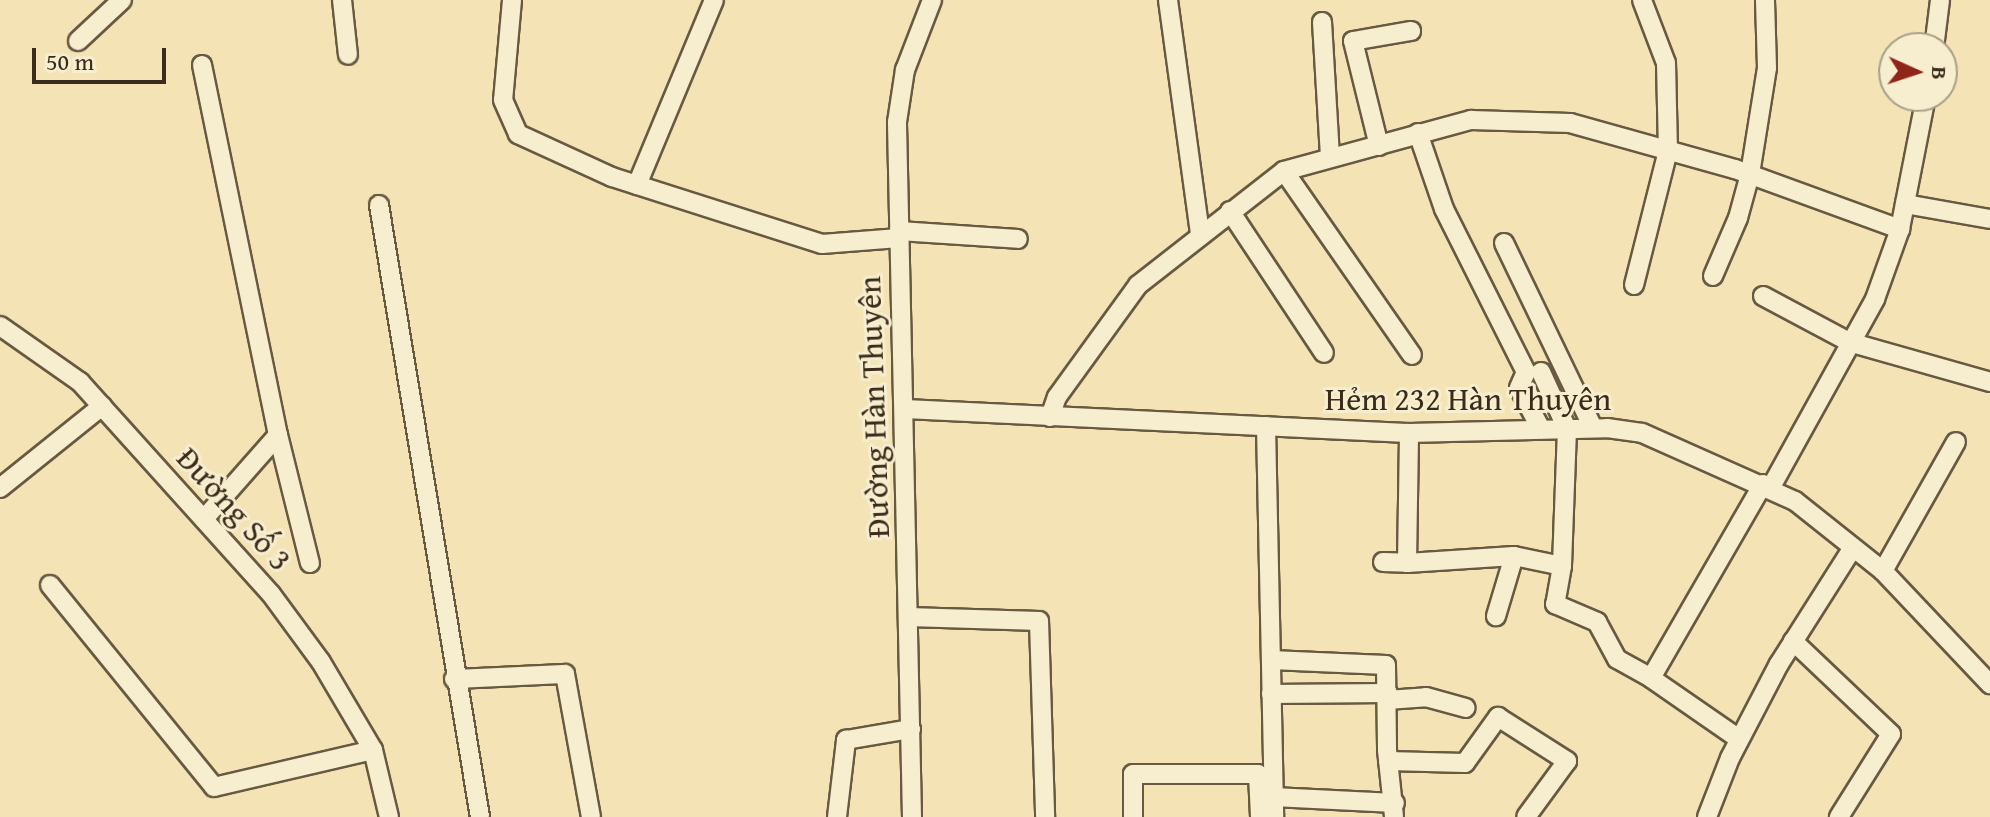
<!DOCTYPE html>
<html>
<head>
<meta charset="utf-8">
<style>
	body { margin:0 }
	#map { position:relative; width:1990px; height:817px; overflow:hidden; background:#f3e3b5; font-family:"Gentium Book Plus",serif }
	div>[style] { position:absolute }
	.roads { filter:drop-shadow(2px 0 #685941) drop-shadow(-2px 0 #685941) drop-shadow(0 2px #685941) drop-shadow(0 -2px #685941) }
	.minor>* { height:18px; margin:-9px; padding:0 9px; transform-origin:9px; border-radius:9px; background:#f7edcf }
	span { translate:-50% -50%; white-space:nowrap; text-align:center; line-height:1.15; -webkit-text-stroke:6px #f7edcf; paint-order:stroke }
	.street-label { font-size:32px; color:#3a2b1a }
	.north { position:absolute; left:1878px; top:32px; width:80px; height:80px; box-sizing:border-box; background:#f7edcf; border:2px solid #ab9f87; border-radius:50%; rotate:93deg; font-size:22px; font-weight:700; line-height:32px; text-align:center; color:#3a2b1a }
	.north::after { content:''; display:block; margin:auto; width:28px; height:36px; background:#8f2418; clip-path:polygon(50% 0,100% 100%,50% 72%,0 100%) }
	.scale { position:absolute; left:32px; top:48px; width:134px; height:36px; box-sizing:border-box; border:4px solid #3a2b1a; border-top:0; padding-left:10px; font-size:24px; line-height:28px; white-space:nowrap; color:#3a2b1a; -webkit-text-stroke:6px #f7edcf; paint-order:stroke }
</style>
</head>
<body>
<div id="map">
	<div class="roads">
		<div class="minor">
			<div style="left:342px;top:0;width:55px;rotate:83.8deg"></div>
			<div style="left:512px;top:0;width:100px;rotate:95.1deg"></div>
			<div style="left:503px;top:100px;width:37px;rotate:66deg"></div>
			<div style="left:518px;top:134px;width:103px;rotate:24.6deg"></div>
			<div style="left:612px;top:177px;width:220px;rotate:17.7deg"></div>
			<div style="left:822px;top:244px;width:77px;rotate:-4.5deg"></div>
			<div style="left:1168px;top:0;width:237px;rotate:82.2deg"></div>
			<div style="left:1322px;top:22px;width:135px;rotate:86.6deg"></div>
			<div style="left:78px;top:41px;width:60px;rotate:-43deg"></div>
			<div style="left:1934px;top:48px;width:48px;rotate:-82.9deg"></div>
			<div style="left:202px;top:65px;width:378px;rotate:78.4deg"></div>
			<div style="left:278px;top:435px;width:112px;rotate:131.4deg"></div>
			<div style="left:1418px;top:133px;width:80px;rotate:71.1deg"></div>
			<div style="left:1444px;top:209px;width:182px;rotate:63.3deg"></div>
			<div style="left:1526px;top:372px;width:17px;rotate:114deg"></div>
			<div style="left:1519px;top:388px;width:47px;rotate:61.8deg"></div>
			<div style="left:1379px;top:146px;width:108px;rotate:-103.9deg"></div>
			<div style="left:1353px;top:41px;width:59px;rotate:-9.8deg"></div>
			<div style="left:1284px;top:171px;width:224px;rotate:55.2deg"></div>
			<div style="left:637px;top:185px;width:200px;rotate:-67.4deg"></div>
			<div style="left:1905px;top:204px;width:86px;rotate:10deg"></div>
			<div style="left:379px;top:205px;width:620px;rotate:80.63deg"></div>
			<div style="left:1230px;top:211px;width:170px;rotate:56.5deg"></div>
			<div style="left:899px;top:231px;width:119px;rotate:3.8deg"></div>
			<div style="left:1504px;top:243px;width:205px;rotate:64.3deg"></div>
			<div style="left:1713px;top:276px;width:63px;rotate:-66.7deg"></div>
			<div style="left:1738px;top:218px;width:46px;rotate:-74.7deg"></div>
			<div style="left:1750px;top:174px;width:107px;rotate:-80.9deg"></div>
			<div style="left:1767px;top:68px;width:68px;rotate:-91.7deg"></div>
			<div style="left:1634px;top:285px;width:138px;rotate:-75.8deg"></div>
			<div style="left:1668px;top:151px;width:88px;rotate:-91.3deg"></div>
			<div style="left:1666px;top:63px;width:67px;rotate:-110.9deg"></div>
			<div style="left:1763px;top:296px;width:98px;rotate:28.1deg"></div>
			<div style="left:1849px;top:342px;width:147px;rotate:15.8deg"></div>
			<div style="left:0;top:326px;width:98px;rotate:35deg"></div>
			<div style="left:80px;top:382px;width:285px;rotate:48deg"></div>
			<div style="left:271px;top:594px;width:84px;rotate:53.7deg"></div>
			<div style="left:321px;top:662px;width:102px;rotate:59.4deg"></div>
			<div style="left:373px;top:750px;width:69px;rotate:76.6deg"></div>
			<div style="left:1541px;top:372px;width:63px;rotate:65.5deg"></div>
			<div style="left:1567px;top:429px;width:137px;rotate:92.1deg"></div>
			<div style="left:1562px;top:566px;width:39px;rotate:100deg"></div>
			<div style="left:1555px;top:604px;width:46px;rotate:23.2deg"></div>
			<div style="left:1597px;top:622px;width:42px;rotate:61.6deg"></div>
			<div style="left:1617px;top:659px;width:39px;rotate:29deg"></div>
			<div style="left:905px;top:409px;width:505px;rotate:2.73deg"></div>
			<div style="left:1409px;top:433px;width:198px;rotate:-1.4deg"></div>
			<div style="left:1607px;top:428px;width:35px;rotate:8deg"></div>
			<div style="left:1642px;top:433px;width:167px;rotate:24deg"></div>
			<div style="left:1795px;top:501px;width:112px;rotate:38.5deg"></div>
			<div style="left:1883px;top:571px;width:156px;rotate:46.6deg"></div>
			<div style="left:1050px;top:417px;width:21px;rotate:-71deg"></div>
			<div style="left:1057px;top:397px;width:138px;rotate:-54.1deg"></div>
			<div style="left:1138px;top:285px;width:185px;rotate:-38deg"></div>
			<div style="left:1284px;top:171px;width:194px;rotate:-15.3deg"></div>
			<div style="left:1471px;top:120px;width:99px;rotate:1.7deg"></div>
			<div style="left:1570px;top:123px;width:171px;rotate:15.6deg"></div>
			<div style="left:1735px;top:169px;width:176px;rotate:20deg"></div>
			<div style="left:1266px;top:426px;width:391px;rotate:88.8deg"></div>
			<div style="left:278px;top:435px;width:132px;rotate:76deg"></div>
			<div style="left:1771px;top:487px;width:215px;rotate:-61deg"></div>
			<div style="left:1875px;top:299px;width:74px;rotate:-70.3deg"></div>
			<div style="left:1900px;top:229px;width:136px;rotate:-78.9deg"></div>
			<div style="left:0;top:488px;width:131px;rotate:-38.8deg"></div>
			<div style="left:1514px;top:556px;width:49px;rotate:11.8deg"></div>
			<div style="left:1383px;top:562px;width:24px;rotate:2deg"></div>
			<div style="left:1407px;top:563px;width:130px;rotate:-89.1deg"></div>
			<div style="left:1407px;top:563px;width:107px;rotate:-3.7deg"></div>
			<div style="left:1514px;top:556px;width:63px;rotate:106.7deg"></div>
			<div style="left:1883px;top:571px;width:148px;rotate:-60.5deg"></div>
			<div style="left:50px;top:585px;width:260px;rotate:50.9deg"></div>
			<div style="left:214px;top:787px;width:163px;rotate:-13.1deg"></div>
			<div style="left:909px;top:617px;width:130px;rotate:1.8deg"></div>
			<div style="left:1039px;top:621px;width:196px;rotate:88.2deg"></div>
			<div style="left:1793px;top:641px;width:135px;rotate:43.5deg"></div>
			<div style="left:1891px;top:734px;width:98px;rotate:122.1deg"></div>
			<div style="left:1271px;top:660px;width:115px;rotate:2.5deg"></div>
			<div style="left:1386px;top:665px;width:85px;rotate:89.3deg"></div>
			<div style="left:1387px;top:750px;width:67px;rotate:84deg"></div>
			<div style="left:454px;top:679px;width:111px;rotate:-2.6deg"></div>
			<div style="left:565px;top:674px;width:145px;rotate:79.7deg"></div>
			<div style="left:1271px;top:694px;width:117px;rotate:-0.5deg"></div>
			<div style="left:1387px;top:700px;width:39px;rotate:-4deg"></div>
			<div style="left:1426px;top:697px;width:41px;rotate:15.4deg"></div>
			<div style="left:1739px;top:739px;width:107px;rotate:-145.3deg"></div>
			<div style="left:1651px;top:678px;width:224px;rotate:-60deg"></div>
			<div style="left:1388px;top:761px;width:77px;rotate:1.5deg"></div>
			<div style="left:1465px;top:763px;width:57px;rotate:-54.3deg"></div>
			<div style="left:1498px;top:717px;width:82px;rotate:32.5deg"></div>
			<div style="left:1567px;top:761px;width:69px;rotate:126.2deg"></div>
			<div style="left:1273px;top:797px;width:122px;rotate:2.8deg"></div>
			<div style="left:837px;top:817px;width:78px;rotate:-83.3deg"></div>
			<div style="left:846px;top:740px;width:66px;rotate:-9.6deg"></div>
			<div style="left:912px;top:817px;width:695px;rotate:-91.24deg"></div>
			<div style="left:897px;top:122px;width:53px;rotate:-81.3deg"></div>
			<div style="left:905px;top:70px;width:75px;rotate:-68.9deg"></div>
			<div style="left:1133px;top:817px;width:43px;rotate:-90deg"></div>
			<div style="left:1133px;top:774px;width:125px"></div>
			<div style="left:1258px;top:774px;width:43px;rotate:87.3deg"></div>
			<div style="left:1707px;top:817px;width:63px;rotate:-68.7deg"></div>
			<div style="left:1730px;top:758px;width:106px;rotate:-62.5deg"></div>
			<div style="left:1779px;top:664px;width:136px;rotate:-57.6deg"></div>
		</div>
	</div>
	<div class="street-label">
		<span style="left:1468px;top:399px">Hẻm 232 Hàn Thuyên</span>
		<span style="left:874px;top:407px;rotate:-92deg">Đường Hàn Thuyên</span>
		<span style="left:234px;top:509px;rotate:48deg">Đường Số 3</span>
	</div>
	<div class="north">B</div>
	<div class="scale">50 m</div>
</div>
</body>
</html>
